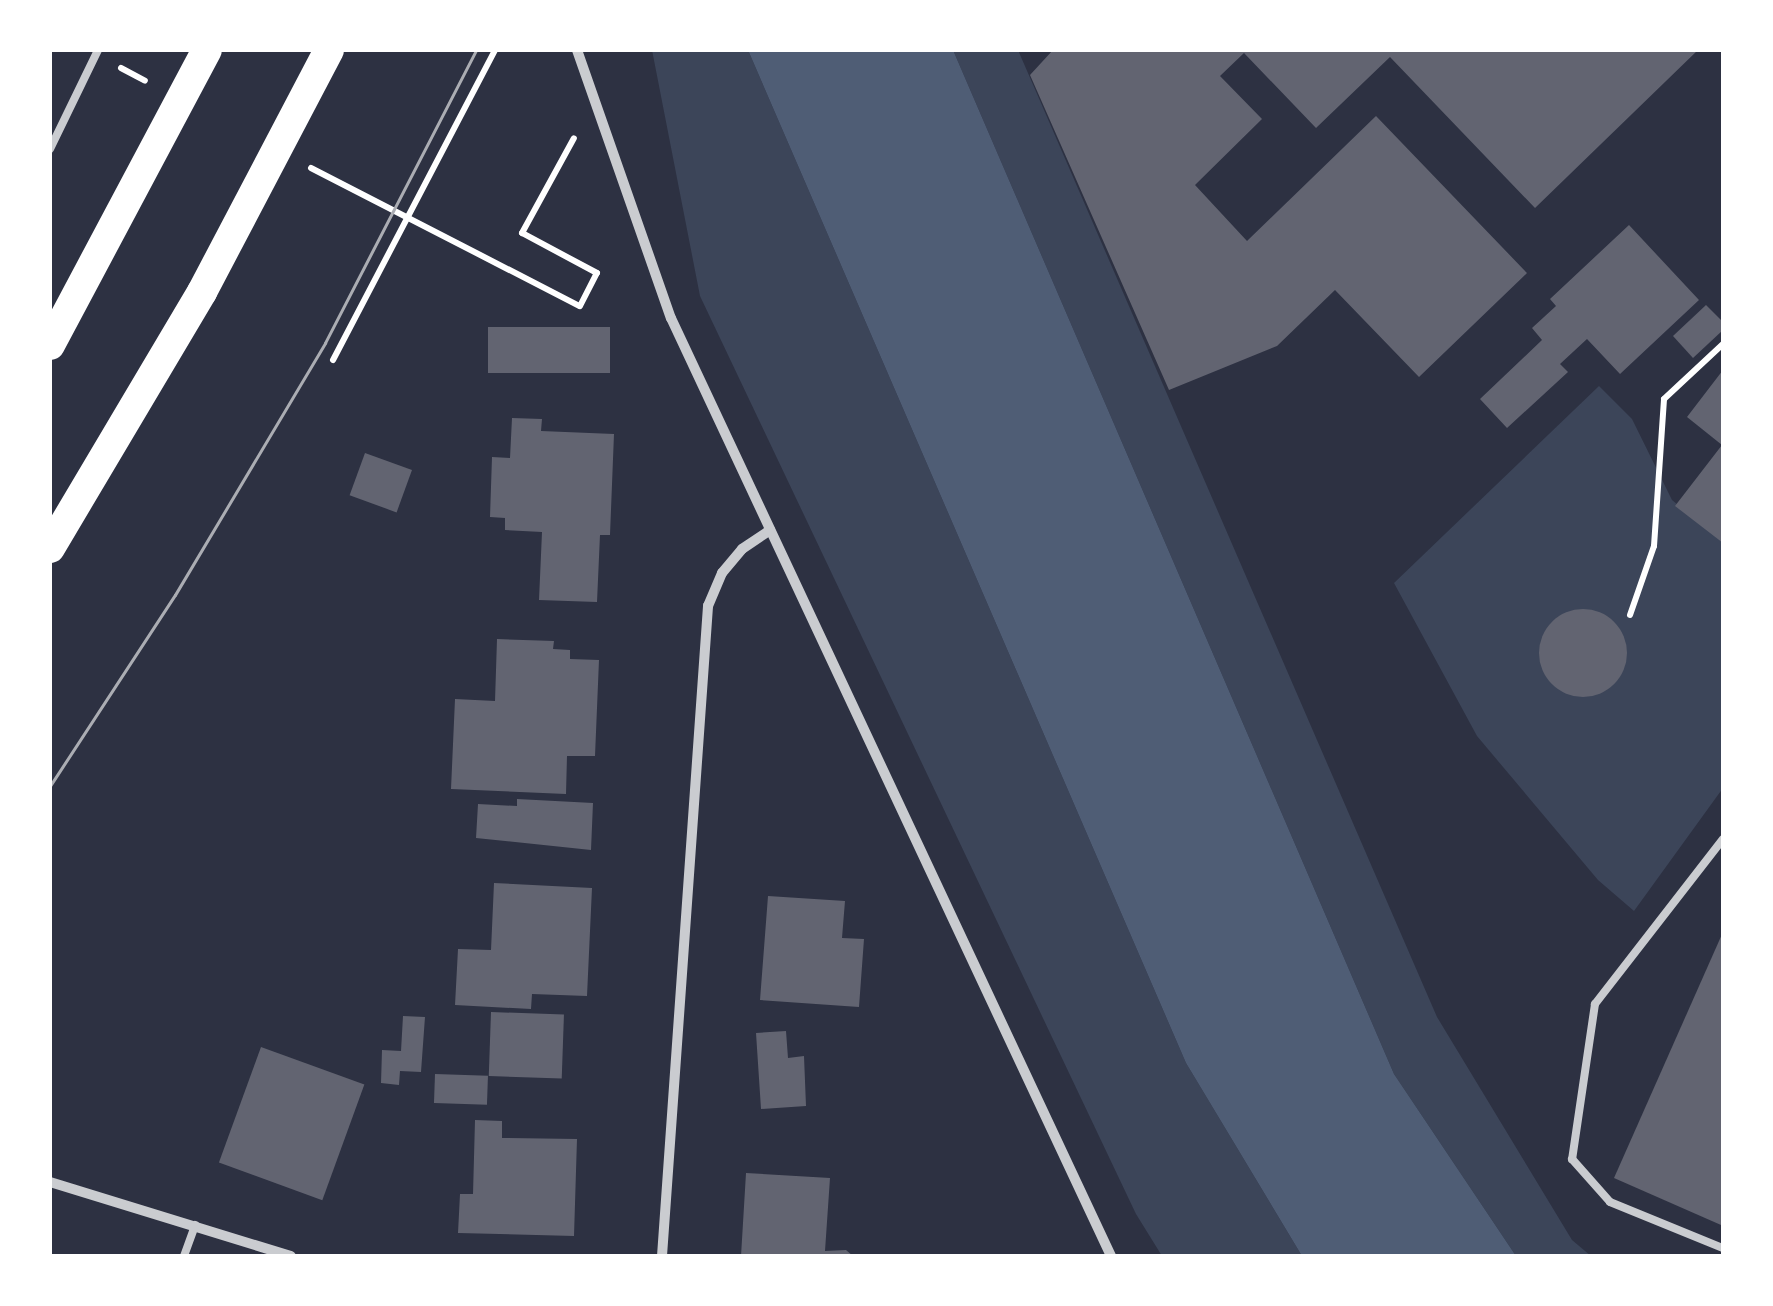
<!DOCTYPE html>
<html>
<head>
<meta charset="utf-8">
<style>
	body { margin:0 }
	#map { position:relative; width:1773px; height:1306px; overflow:hidden; background:#2d3142; font-family:"Archivo Narrow",sans-serif }
	div>[style] { position:absolute }
	.green>* { inset:0; background:#3c4559 }
	.water>* { inset:0; background:#4f5d75 }
	.building>* { inset:0; background:#626471; transform-origin:0 0 }
	.round { border-radius:50% }
	.path>* { height:6px; margin:-3px; padding:0 3px; transform-origin:3px; border-radius:3px; background:#fff }
	.service>* { height:8px; margin:-4px; padding:0 4px; transform-origin:4px; border-radius:4px; background:#caccd0 }
	.minor>* { height:10px; margin:-5px; padding:0 5px; transform-origin:5px; border-radius:5px; background:#caccd0 }
	.motorway>* { height:30px; margin:-15px; padding:0 15px; transform-origin:15px; border-radius:15px; background:#fff }
	.tram>* { height:2.5px; margin:-1.25px; padding:0 1.25px; transform-origin:1.25px; border-radius:1.25px; background:#abadb3 }
	span { translate:-50% -50%; white-space:nowrap; text-align:center; line-height:1.15; -webkit-text-stroke:10px #fff; paint-order:stroke }
	.frame { position:absolute; inset:0; border:52px solid #fff; pointer-events:none }
</style>
</head>
<body>
<div id="map">
	<div class="green">
		<div style="clip-path:polygon(652px 50px,748px 50px,1186px 1063px,1302px 1256px,1162px 1256px,1136px 1214px,700px 296px)"></div>
		<div style="clip-path:polygon(953px 50px,1018px 50px,1437px 1017px,1572px 1240px,1591px 1256px,1516px 1256px,1394px 1074px)"></div>
		<div style="clip-path:polygon(1599px 386px,1632px 419px,1672px 500px,1723px 542px,1723px 788px,1634px 911px,1598px 880px,1477px 736px,1394px 583px)"></div>
	</div>
	<div class="water">
		<div style="clip-path:polygon(748px 50px,953px 50px,1394px 1074px,1516px 1256px,1302px 1256px,1186px 1063px)"></div>
	</div>
	<div class="building">
		<div style="clip-path:polygon(1053px 50px,1698px 50px,1535px 208px,1390px 57px,1316px 128px,1244px 53px,1220px 76px,1262px 119px,1195px 185px,1247px 241px,1376px 116px,1527px 273px,1419px 377px,1335px 290px,1277px 346px,1169px 390px,1030px 75px)"></div>
		<div style="clip-path:polygon(1629px 225px,1699px 300px,1620px 374px,1587px 339px,1560px 364px,1568px 372px,1507px 428px,1480px 399px,1542px 340px,1532px 328px,1556px 306px,1550px 299px)"></div>
		<div style="clip-path:polygon(1706px 305px,1723px 322px,1723px 330px,1693px 358px,1673px 336px)"></div>
		<div style="left:488px;top:327px;width:122px;height:46px"></div>
		<div style="clip-path:polygon(1723px 370px,1723px 543px,1675px 506px,1722px 445px,1687px 417px)"></div>
		<div style="clip-path:polygon(512px 418px,542px 419px,541px 431px,614px 434px,610px 535px,600px 535px,597px 602px,539px 600px,542px 532px,505px 530px,505px 518px,490px 517px,492px 457px,510px 458px)"></div>
		<div style="left:365px;top:453px;width:50px;height:45px;rotate:20deg"></div>
		<div class="round" style="left:1539px;top:609px;width:88px;height:88px"></div>
		<div style="clip-path:polygon(497px 639px,554px 641px,553px 649px,570px 650px,570px 659px,599px 660px,595px 756px,567px 756px,566px 794px,451px 789px,455px 699px,495px 701px)"></div>
		<div style="clip-path:polygon(517px 799px,593px 803px,591px 850px,476px 838px,478px 804px,517px 806px)"></div>
		<div style="clip-path:polygon(494px 883px,592px 888px,587px 996px,532px 994px,531px 1009px,455px 1005px,458px 949px,491px 950px)"></div>
		<div style="clip-path:polygon(768px 896px,845px 901px,842px 938px,864px 939px,859px 1007px,760px 1000px)"></div>
		<div style="clip-path:polygon(1723px 932px,1723px 1221px,1721px 1225px,1614px 1178px)"></div>
		<div style="left:491px;top:1012px;width:73px;height:64px;rotate:2deg"></div>
		<div style="clip-path:polygon(403px 1016px,425px 1017px,421px 1072px,400px 1071px,399px 1085px,381px 1083px,382px 1050px,401px 1051px)"></div>
		<div style="clip-path:polygon(786px 1031px,788px 1058px,804px 1056px,806px 1106px,761px 1109px,756px 1033px)"></div>
		<div style="left:261px;top:1047px;width:110px;height:123px;rotate:20deg"></div>
		<div style="left:435px;top:1074px;width:53px;height:29px;rotate:2deg"></div>
		<div style="clip-path:polygon(475px 1120px,502px 1121px,502px 1138px,577px 1139px,574px 1236px,458px 1233px,460px 1194px,473px 1194px)"></div>
		<div style="clip-path:polygon(746px 1173px,830px 1178px,825px 1251px,846px 1250px,853px 1256px,741px 1256px)"></div>
	</div>
	<div class="path">
		<div style="left:121px;top:68px;width:27px;rotate:28deg"></div>
		<div style="left:311px;top:168px;width:302px;rotate:27.2deg"></div>
		<div style="left:580px;top:306px;width:37px;rotate:-63deg"></div>
		<div style="left:597px;top:273px;width:85px;rotate:-151.9deg"></div>
		<div style="left:522px;top:233px;width:108px;rotate:-61.3deg"></div>
		<div style="left:333px;top:360px;width:350px;rotate:-62.4deg"></div>
		<div style="left:1630px;top:615px;width:73px;rotate:-70.8deg"></div>
		<div style="left:1654px;top:546px;width:147px;rotate:-86.1deg"></div>
		<div style="left:1664px;top:399px;width:81px;rotate:-43deg"></div>
	</div>
	<div class="service">
		<div style="left:50px;top:149px;width:110px;rotate:-64.1deg"></div>
		<div style="left:1723px;top:839px;width:209px;rotate:127.8deg"></div>
		<div style="left:1595px;top:1004px;width:157px;rotate:98.4deg"></div>
		<div style="left:1572px;top:1159px;width:57px;rotate:48.5deg"></div>
		<div style="left:1610px;top:1202px;width:122px;rotate:22.2deg"></div>
		<div style="left:184px;top:1256px;width:33px;rotate:-70deg"></div>
	</div>
	<div class="minor">
		<div style="left:577px;top:50px;width:284px;rotate:70.7deg"></div>
		<div style="left:671px;top:318px;width:1036px;rotate:64.87deg"></div>
		<div style="left:50px;top:1182px;width:252px;rotate:17.1deg"></div>
		<div style="left:662px;top:1256px;width:652px;rotate:-85.95deg"></div>
		<div style="left:708px;top:606px;width:36px;rotate:-67deg"></div>
		<div style="left:722px;top:573px;width:31px;rotate:-50deg"></div>
		<div style="left:742px;top:549px;width:34px;rotate:-34deg"></div>
	</div>
	<div class="motorway">
		<div style="left:50px;top:345px;width:334px;rotate:-62deg"></div>
		<div style="left:50px;top:548px;width:298px;rotate:-59.3deg"></div>
		<div style="left:202px;top:292px;width:273px;rotate:-62.3deg"></div>
	</div>
	<div class="tram">
		<div style="left:50px;top:786px;width:228px;rotate:-56.8deg"></div>
		<div style="left:175px;top:595px;width:293px;rotate:-59.2deg"></div>
		<div style="left:325px;top:343px;width:330px;rotate:-62.7deg"></div>
	</div>
	<div class="frame"></div>
</div>
</body>
</html>
